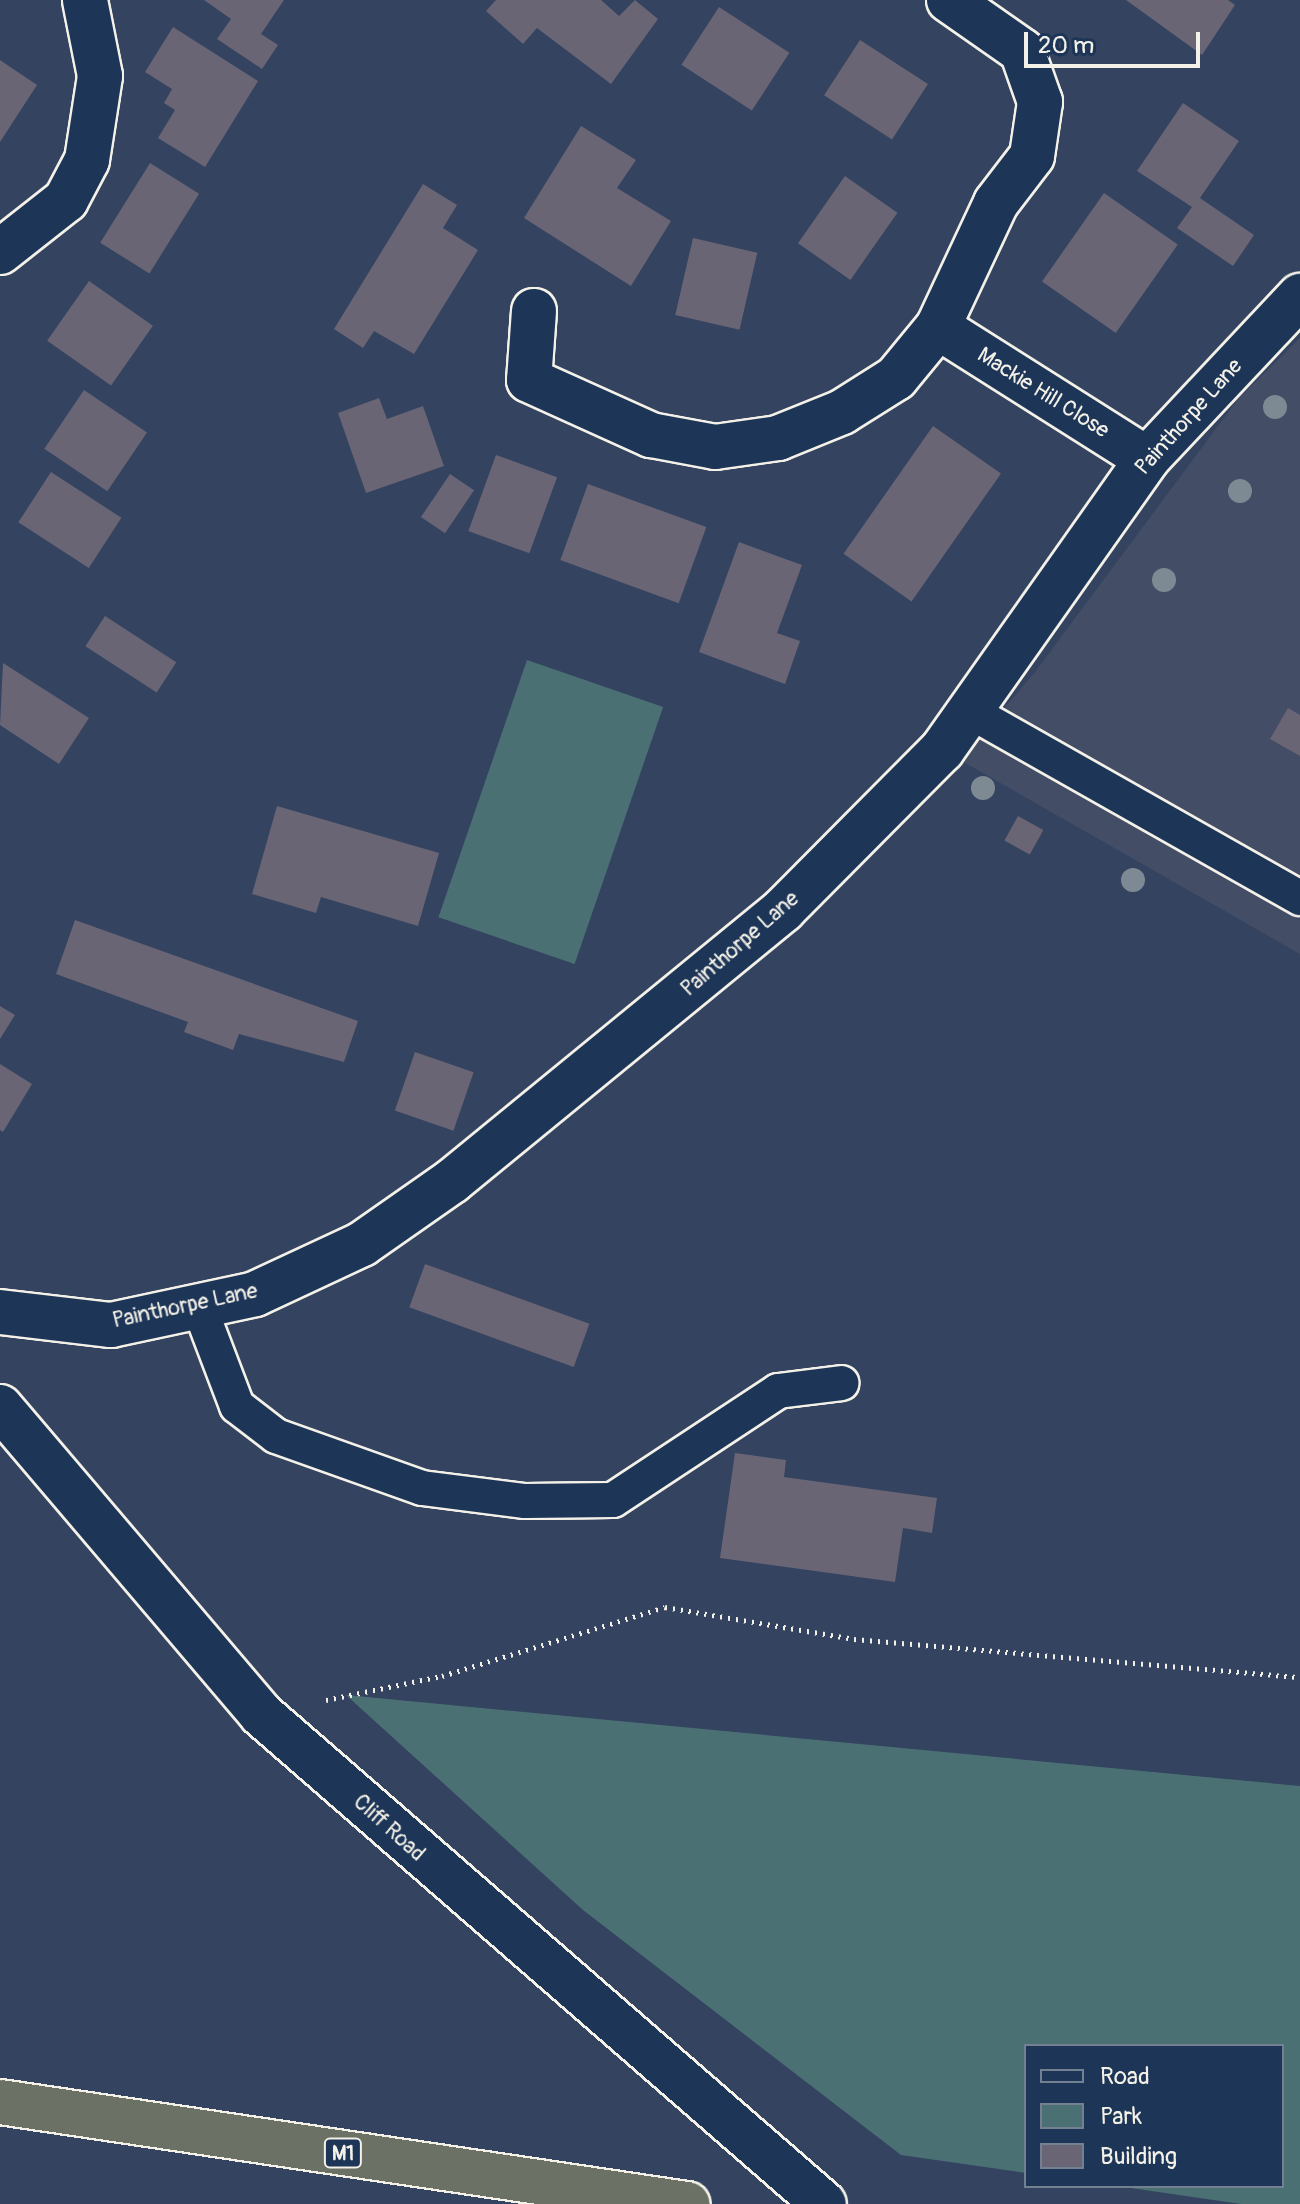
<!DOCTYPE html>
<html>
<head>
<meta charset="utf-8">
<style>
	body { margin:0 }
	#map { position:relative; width:1300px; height:2204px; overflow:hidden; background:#344360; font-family:Pangolin,sans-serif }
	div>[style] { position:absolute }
	.built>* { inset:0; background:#444d66 }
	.green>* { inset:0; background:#4a7074; transform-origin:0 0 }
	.building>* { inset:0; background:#696574; transform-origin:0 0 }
	.path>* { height:5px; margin-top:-2.5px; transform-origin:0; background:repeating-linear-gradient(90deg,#f4f1e8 0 2px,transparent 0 8px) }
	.roads { filter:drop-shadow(2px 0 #f4f1e8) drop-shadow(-2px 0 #f4f1e8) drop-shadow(0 2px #f4f1e8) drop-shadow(0 -2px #f4f1e8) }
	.lane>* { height:34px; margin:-17px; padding:0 17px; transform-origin:17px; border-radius:17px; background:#1d3557 }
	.street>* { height:44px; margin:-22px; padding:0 22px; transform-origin:22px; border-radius:22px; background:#1d3557 }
	.secondary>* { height:44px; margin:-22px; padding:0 22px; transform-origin:22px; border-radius:22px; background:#1d3557 }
	.highway>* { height:44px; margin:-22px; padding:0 22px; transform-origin:22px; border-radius:22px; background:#6b7165 }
	.trees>* { width:24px; height:24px; margin:-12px; border-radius:50%; background:#7d8a94 }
	span { translate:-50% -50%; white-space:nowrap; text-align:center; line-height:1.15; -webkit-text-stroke:8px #1d3557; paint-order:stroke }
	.shield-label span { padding:2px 6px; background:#1d3557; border:2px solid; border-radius:6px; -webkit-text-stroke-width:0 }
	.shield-label { font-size:20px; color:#f4f1e8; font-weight:700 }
	.street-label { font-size:22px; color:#f4f1e8 }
	.legend { position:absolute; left:1024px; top:2044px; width:260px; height:144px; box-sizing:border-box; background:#1d3557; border:2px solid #738091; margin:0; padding:10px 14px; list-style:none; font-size:24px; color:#f4f1e8 }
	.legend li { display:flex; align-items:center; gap:16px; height:40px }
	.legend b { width:40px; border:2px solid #738091 }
	.scale { position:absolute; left:1024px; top:32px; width:176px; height:36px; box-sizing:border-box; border:4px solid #f4f1e8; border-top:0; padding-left:10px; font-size:24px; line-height:28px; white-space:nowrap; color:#f4f1e8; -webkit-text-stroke:6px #1d3557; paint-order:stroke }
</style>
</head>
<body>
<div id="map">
	<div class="built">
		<div style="clip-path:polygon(1300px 338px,1300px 954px,960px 760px,1035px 672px,1238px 399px)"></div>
	</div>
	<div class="green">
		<div style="left:527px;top:660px;width:144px;height:272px;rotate:19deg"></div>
		<div style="clip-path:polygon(346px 1695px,1300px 1786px,1300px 2204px,1241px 2204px,1117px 2186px,1282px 2186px,1282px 2046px,1026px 2046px,1026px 2173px,901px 2155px,583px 1910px)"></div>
	</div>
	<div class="building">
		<div style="clip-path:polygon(204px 0,284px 0,261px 34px,278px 45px,262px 69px,217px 39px,231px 19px)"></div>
		<div style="clip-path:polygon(496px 0,601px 0,619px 16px,635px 0,658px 19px,611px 84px,537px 28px,523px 44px,486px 11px)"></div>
		<div style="clip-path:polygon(1126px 0,1228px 0,1235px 5px,1202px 55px)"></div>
		<div style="left:719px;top:7px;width:84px;height:69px;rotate:33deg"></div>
		<div style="clip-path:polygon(173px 27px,258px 81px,205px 167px,158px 138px,175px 110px,164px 103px,172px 89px,145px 72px)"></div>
		<div style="left:860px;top:40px;width:81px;height:66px;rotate:33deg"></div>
		<div style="clip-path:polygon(0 60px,37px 85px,0 142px)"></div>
		<div style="clip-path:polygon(1183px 103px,1239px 141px,1200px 198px,1254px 235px,1233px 266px,1177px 228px,1192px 207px,1137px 171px)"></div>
		<div style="clip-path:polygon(581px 126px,636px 160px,617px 188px,671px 221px,631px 286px,524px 218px)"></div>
		<div style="left:150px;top:163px;width:58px;height:94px;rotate:32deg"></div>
		<div style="left:845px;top:176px;width:64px;height:82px;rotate:35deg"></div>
		<div style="clip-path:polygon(423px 184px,457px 205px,443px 228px,478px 250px,414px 354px,374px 331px,363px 348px,334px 329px)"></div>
		<div style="left:1104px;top:193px;width:90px;height:108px;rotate:35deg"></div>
		<div style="left:693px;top:238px;width:66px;height:79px;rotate:13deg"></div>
		<div style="left:89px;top:281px;width:78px;height:73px;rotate:35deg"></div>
		<div style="left:84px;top:390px;width:76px;height:71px;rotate:34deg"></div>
		<div style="clip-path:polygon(379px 398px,387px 419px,423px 406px,444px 466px,366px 493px,338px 413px)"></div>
		<div style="left:933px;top:426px;width:83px;height:156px;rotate:35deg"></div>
		<div style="left:496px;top:455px;width:65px;height:81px;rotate:20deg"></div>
		<div style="left:51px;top:472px;width:84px;height:60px;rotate:33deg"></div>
		<div style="left:450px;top:474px;width:29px;height:52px;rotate:34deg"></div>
		<div style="left:588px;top:484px;width:126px;height:81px;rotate:20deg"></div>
		<div style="clip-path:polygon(739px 542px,802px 565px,777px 633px,800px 641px,785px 684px,699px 652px)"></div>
		<div style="left:105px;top:616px;width:85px;height:36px;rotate:33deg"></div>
		<div style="clip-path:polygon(3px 663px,89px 718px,59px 764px,0 725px)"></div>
		<div style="clip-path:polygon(1288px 708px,1300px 715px,1300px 756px,1270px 739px)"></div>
		<div style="clip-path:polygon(277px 806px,439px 853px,418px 926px,321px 897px,316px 913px,252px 894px)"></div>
		<div style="left:1018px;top:816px;width:29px;height:28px;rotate:29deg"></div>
		<div style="clip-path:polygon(75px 920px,358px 1021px,344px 1062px,239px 1034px,233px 1050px,184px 1032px,188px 1022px,56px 974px)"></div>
		<div style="clip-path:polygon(0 1006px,15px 1015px,0 1039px)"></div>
		<div style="left:415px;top:1052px;width:62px;height:62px;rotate:19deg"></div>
		<div style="clip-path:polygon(0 1064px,32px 1084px,3px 1132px,0 1130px)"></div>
		<div style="left:425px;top:1264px;width:175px;height:46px;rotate:20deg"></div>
		<div style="clip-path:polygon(735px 1453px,786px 1460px,784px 1477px,937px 1498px,932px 1533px,903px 1528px,895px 1582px,720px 1558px)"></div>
	</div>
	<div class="path">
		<div style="left:326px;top:1700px;width:118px;rotate:-11.7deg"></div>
		<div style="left:442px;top:1676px;width:233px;rotate:-17.2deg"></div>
		<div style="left:665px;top:1607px;width:192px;rotate:9.6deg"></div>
		<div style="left:854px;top:1639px;width:448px;rotate:4.9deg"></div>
	</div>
	<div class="roads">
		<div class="lane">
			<div style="left:973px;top:713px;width:376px;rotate:29.5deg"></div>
			<div style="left:199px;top:1306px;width:107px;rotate:69.2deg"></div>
			<div style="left:237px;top:1406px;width:49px;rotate:37.6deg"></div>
			<div style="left:276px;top:1436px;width:155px;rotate:19.6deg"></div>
			<div style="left:422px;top:1488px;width:104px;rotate:7.2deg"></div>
			<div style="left:525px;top:1501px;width:88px;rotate:-0.7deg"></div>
			<div style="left:613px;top:1500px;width:198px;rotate:-33.4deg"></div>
			<div style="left:778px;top:1391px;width:64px;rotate:-7.1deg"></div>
		</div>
		<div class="street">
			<div style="left:0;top:252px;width:84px;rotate:-38.2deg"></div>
			<div style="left:66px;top:200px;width:45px;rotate:-62.3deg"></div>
			<div style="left:87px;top:160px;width:85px;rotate:-81.2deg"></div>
			<div style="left:100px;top:76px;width:77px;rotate:-101.2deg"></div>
			<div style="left:534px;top:311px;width:69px;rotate:94.1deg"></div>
			<div style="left:529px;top:380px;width:134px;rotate:24.3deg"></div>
			<div style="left:651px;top:435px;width:65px;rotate:10.6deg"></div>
			<div style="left:715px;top:447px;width:64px;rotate:-8.1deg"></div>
			<div style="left:778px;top:438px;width:69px;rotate:-22.1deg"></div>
			<div style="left:842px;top:412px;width:64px;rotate:-32.2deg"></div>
			<div style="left:896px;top:378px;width:66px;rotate:-50.5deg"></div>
			<div style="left:938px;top:327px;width:137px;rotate:-64.9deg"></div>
			<div style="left:996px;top:203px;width:59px;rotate:-52.5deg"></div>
			<div style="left:1032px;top:156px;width:55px;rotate:-81.6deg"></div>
			<div style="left:1040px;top:102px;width:54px;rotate:-109.4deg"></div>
			<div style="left:1022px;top:51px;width:89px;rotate:-145.1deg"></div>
			<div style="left:938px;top:327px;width:247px;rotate:32.3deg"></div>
		</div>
		<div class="secondary">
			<div style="left:0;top:1312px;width:112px;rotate:6.7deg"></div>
			<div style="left:111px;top:1325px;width:147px;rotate:-12.1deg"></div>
			<div style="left:255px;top:1294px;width:118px;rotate:-25deg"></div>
			<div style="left:362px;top:1244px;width:110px;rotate:-35deg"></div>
			<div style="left:452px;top:1181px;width:428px;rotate:-39.3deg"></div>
			<div style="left:783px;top:910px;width:226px;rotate:-45.2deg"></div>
			<div style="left:942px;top:750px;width:356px;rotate:-54.8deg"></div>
			<div style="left:1147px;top:459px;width:224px;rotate:-46.8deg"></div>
			<div style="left:0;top:1407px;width:403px;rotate:49.6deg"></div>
			<div style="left:261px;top:1714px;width:746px;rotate:41.03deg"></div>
		</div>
		<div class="highway">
			<div style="left:0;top:2102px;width:695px;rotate:8.45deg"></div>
		</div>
	</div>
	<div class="trees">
		<div style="left:1275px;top:407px"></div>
		<div style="left:1240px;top:491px"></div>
		<div style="left:1164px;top:580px"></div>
		<div style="left:983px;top:788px"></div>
		<div style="left:1133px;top:880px"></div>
	</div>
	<div class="shield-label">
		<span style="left:343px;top:2153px">M1</span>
	</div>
	<div class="street-label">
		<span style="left:1043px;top:393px;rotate:32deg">Mackie Hill Close</span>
		<span style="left:1189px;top:417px;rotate:-48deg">Painthorpe Lane</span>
		<span style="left:740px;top:944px;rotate:-41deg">Painthorpe Lane</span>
		<span style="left:185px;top:1306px;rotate:-12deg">Painthorpe Lane</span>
		<span style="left:389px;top:1828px;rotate:42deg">Cliff Road</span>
	</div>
	<ul class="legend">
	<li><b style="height:10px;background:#1d3557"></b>Road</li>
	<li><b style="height:22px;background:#4a7074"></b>Park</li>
	<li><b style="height:22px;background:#696574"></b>Building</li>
	</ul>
	<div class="scale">20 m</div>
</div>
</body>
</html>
